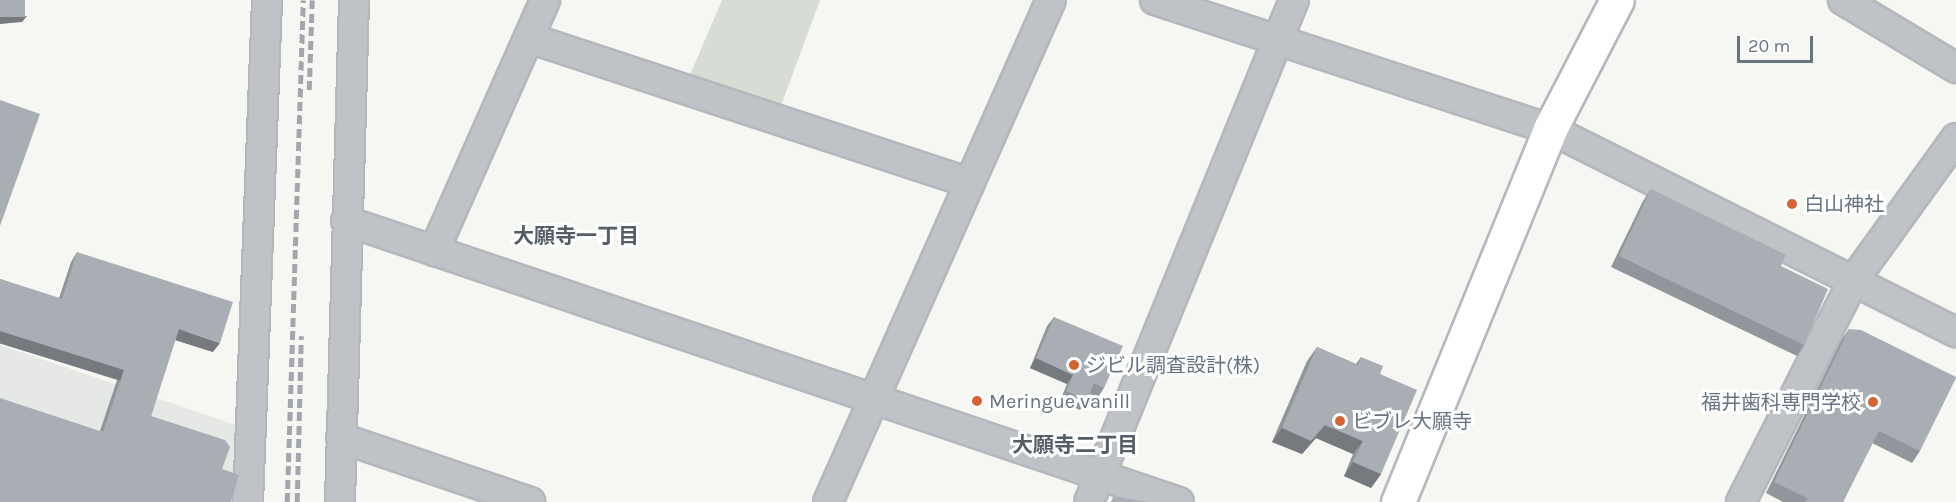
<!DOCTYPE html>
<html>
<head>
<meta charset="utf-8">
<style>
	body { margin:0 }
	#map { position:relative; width:1956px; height:502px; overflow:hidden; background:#f6f6f3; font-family:Karla,"Noto Sans JP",sans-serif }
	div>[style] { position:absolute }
	.built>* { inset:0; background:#e6e8e6 }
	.green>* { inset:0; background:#d7dcd4 }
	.roads { filter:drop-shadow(2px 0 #b4b8bc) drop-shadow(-2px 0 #b4b8bc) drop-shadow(0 2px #b4b8bc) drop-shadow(0 -2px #b4b8bc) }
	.street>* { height:28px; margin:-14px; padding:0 14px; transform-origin:14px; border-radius:14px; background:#bfc2c6 }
	.secondary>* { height:33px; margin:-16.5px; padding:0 16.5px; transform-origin:16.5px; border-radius:16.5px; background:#fff }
	.rail>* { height:4.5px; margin-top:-2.25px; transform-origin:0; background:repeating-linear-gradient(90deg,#a3a7ad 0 9px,transparent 0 13.5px) }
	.wall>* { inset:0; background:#90969b }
	.shaded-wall>* { inset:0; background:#767a7e; transform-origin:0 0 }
	.building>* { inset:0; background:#a8aeb4; transform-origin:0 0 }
	.dots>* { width:16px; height:16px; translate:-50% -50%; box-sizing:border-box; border:3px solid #fff; border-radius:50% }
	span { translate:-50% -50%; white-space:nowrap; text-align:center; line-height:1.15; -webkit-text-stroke:6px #fff; paint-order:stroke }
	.poi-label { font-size:20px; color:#677482 }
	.left { translate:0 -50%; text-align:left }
	.right { translate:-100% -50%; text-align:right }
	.neighbourhood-label { font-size:21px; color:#555e67; font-weight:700 }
	.scale { position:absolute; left:1737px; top:36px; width:76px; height:27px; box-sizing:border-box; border:3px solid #677482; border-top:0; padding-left:8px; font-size:18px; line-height:21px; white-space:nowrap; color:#677482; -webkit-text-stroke:4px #fff; paint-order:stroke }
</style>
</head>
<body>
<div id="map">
	<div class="built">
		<div style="clip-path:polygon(0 345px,239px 426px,235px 502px,0 502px)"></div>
	</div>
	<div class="green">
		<div style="clip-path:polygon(722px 0,820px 0,776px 119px,684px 89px)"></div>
	</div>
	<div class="roads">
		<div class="street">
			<div style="left:1155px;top:0;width:416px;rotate:18.1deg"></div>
			<div style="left:1550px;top:129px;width:454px;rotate:26.6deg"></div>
			<div style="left:1843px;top:0;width:132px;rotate:31deg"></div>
			<div style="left:529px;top:38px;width:464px;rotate:18.2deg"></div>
			<div style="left:346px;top:221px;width:879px;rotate:18.64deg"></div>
			<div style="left:434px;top:251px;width:274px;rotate:-66.1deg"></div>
			<div style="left:341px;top:438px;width:200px;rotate:18.7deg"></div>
			<div style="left:248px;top:502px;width:502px;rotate:-87.83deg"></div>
			<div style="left:340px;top:502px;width:502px;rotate:-88.4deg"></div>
			<div style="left:828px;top:502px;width:549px;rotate:-66.05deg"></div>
			<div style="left:1089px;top:502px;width:542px;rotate:-67.79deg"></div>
			<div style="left:1741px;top:502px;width:248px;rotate:-63.1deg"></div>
			<div style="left:1853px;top:281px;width:176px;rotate:-54.2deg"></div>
		</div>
		<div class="secondary">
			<div style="left:1398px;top:502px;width:403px;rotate:-67.8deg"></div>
			<div style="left:1550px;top:129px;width:145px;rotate:-62.6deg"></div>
		</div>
	</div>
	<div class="rail">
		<div style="left:309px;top:90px;width:90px;rotate:-88.1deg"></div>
		<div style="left:287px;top:502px;width:502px;rotate:-88.17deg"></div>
		<div style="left:297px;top:502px;width:166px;rotate:-88.6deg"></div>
	</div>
	<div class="wall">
		<div style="clip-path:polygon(1651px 189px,1781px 266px,1804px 345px,1797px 356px,1611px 267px,1643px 201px)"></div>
		<div style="clip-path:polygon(77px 252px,213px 352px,175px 340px,151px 416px,222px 469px,100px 431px,117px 380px,0 343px,0 279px,59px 298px,71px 262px)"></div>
		<div style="clip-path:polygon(1054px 317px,1104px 388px,1098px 397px,1090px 394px,1087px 400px,1080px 410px,1060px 401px,1067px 384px,1030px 368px,1047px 326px)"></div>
		<div style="clip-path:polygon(1849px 329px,1920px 451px,1912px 463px,1872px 443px,1843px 502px,1783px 502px,1766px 493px,1841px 341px)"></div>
		<div style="clip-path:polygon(1317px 347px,1356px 364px,1361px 357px,1380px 374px,1381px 474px,1371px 488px,1344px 476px,1353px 454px,1316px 438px,1302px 454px,1272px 442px,1307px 361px)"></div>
	</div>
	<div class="shaded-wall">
		<div style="clip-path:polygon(27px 16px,22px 22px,0 24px,0 17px)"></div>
		<div style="clip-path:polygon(179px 329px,220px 343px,213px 352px,172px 339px)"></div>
		<div style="left:0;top:331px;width:130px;height:12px;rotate:17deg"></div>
		<div style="clip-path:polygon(1036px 358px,1073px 375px,1067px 384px,1030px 368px)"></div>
		<div style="clip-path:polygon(1325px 425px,1363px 441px,1353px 454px,1316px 438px,1302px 454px,1272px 442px,1282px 428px)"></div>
		<div style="clip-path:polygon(1353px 462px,1381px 474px,1371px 488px,1344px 476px)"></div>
	</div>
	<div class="building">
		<div style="left:0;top:0;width:25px;height:17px"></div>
		<div style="clip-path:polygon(0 100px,40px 114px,0 226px)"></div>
		<div style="clip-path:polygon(1651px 189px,1786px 255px,1781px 266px,1828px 289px,1804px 345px,1619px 256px)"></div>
		<div style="clip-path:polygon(77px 252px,233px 302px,220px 343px,179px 329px,151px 416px,225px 440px,230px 447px,222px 469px,239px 475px,231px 502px,0 502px,0 398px,103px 432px,124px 370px,0 331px,0 279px,62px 299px)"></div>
		<div style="clip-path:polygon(1054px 317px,1123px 346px,1104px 388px,1094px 383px,1087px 400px,1066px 391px,1073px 375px,1036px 358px)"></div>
		<div style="clip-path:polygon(1849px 329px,1861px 330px,1956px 377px,1956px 378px,1920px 451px,1879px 431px,1843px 502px,1805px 502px,1807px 498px,1774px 482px)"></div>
		<div style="clip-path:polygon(1317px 347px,1358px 365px,1361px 357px,1383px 366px,1380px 374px,1417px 390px,1381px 474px,1353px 462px,1363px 441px,1325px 425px,1311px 441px,1282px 428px)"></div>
		<div style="clip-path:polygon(1113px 497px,1150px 502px,1111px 502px)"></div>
	</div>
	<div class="dots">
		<div style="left:1792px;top:204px;background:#d56434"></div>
		<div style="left:1074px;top:365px;background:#d56434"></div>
		<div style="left:977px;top:401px;background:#d56434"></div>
		<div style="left:1873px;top:402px;background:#d56434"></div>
		<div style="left:1340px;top:421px;background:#d56434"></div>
	</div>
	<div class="poi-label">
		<span class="left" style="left:1804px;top:204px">白山神社</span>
		<span class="left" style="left:1086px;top:365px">ジビル調査設計(株)</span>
		<span class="left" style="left:989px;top:401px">Meringue vanill</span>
		<span class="right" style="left:1861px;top:402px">福井歯科専門学校</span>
		<span class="left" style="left:1352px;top:421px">ビブレ大願寺</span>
	</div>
	<div class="neighbourhood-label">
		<span style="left:576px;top:236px">大願寺一丁目</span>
		<span style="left:1075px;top:445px">大願寺二丁目</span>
	</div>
	<div class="scale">20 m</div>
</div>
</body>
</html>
